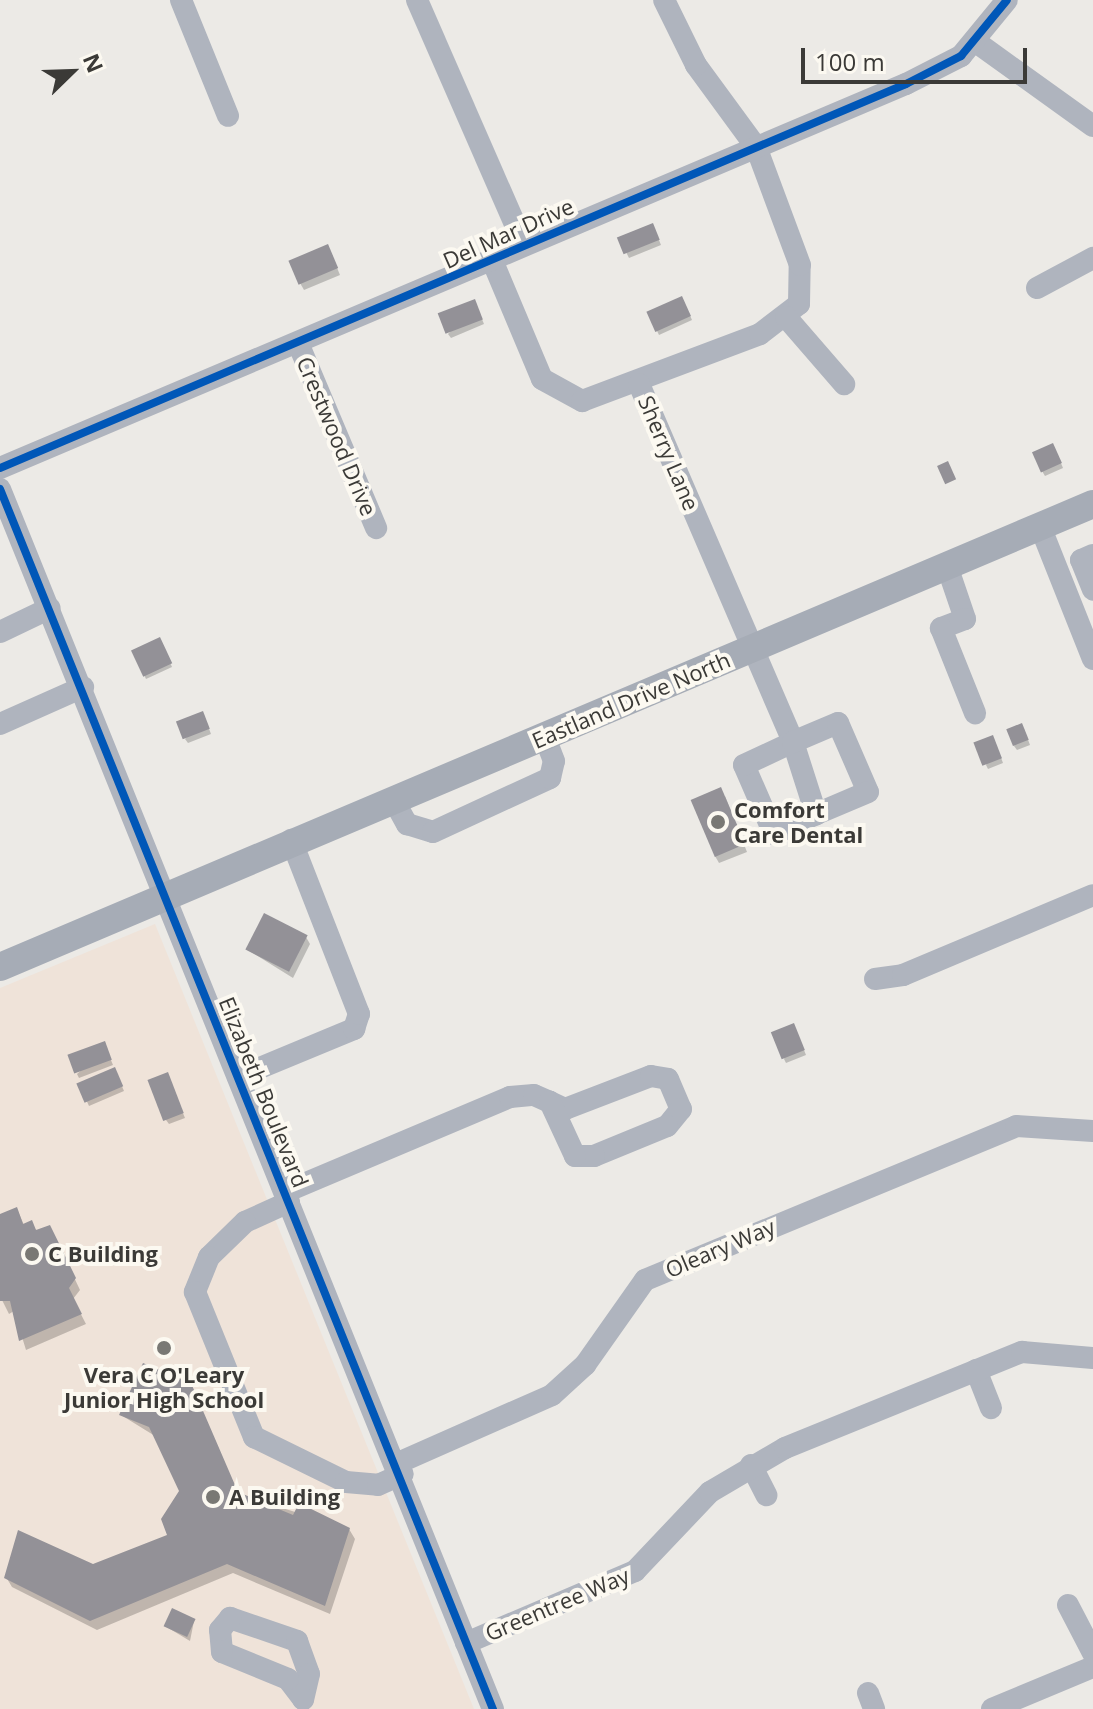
<!DOCTYPE html>
<html>
<head>
<meta charset="utf-8">
<style>
	body { margin:0 }
	#map { position:relative; width:1093px; height:1709px; overflow:hidden; background:#eceae6; font-family:"Open Sans",sans-serif }
	div>[style] { position:absolute }
	.education>* { inset:0; background:#efe3d9 }
	.shadow>* { inset:0; background:#0003 }
	.building>* { inset:0; background:#939197; transform-origin:0 0 }
	.minor>* { height:22px; margin:-11px; padding:0 11px; transform-origin:11px; border-radius:11px; background:#afb4be }
	.major>* { height:28px; margin:-14px; padding:0 14px; transform-origin:14px; border-radius:14px; background:#a6acb6 }
	.cycleway>* { height:8px; margin:-4px; padding:0 4px; transform-origin:4px; border-radius:4px; background:#0057b8 }
	.dots>* { width:22px; height:22px; translate:-50% -50%; box-sizing:border-box; border:4px solid #fcf9f1; border-radius:50% }
	span { translate:-50% -50%; white-space:nowrap; text-align:center; line-height:1.15; -webkit-text-stroke:8px #fcf9f1; paint-order:stroke }
	.street-label { font-size:22px; color:#3b3a37 }
	.poi-label { font-size:22px; color:#3b3a37; font-weight:700 }
	.left { translate:0 -50%; text-align:left }
	.north { position:absolute; left:32px; top:32px; width:80px; height:80px; -webkit-text-stroke:6px #fcf9f1; paint-order:stroke; rotate:67deg; font-size:22px; font-weight:700; line-height:32px; text-align:center; color:#3b3a37 }
	.north::after { content:''; display:block; margin:auto; width:28px; height:36px; background:#3b3a37; clip-path:polygon(50% 0,100% 100%,50% 72%,0 100%) }
	.scale { position:absolute; left:801px; top:48px; width:226px; height:36px; box-sizing:border-box; border:4px solid #3b3a37; border-top:0; padding-left:10px; font-size:24px; line-height:28px; white-space:nowrap; color:#3b3a37; -webkit-text-stroke:6px #fcf9f1; paint-order:stroke }
</style>
</head>
<body>
<div id="map">
	<div class="education">
		<div style="clip-path:polygon(155px 924px,474px 1709px,0 1709px,0 988px)"></div>
	</div>
	<div class="shadow">
		<div style="clip-path:polygon(655px 230px,661px 245px,629px 258px,620px 240px)"></div>
		<div style="clip-path:polygon(331px 253px,340px 275px,304px 290px,300px 283px)"></div>
		<div style="clip-path:polygon(684px 302px,692px 320px,659px 335px,648px 312px)"></div>
		<div style="clip-path:polygon(476px 305px,484px 324px,451px 338px,448px 334px)"></div>
		<div style="clip-path:polygon(1055px 449px,1063px 468px,1045px 476px,1042px 471px)"></div>
		<div style="clip-path:polygon(162px 644px,172px 667px,146px 679px,133px 651px)"></div>
		<div style="clip-path:polygon(205px 718px,211px 734px,188px 743px,185px 739px)"></div>
		<div style="clip-path:polygon(1024px 729px,1030px 745px,1017px 750px,1014px 746px)"></div>
		<div style="clip-path:polygon(995px 742px,1003px 763px,988px 769px,986px 765px)"></div>
		<div style="clip-path:polygon(725px 796px,747px 852px,719px 863px,715px 856px)"></div>
		<div style="clip-path:polygon(306px 937px,310px 944px,293px 978px,248px 950px)"></div>
		<div style="clip-path:polygon(796px 1030px,806px 1055px,786px 1063px,784px 1059px)"></div>
		<div style="clip-path:polygon(106px 1048px,113px 1065px,79px 1078px,77px 1074px)"></div>
		<div style="clip-path:polygon(116px 1073px,124px 1091px,89px 1106px,79px 1084px)"></div>
		<div style="clip-path:polygon(169px 1079px,185px 1118px,169px 1124px,166px 1120px)"></div>
		<div style="clip-path:polygon(17px 1209px,24px 1225px,55px 1237px,80px 1290px,73px 1299px,86px 1324px,26px 1350px,14px 1311px,9px 1314px,0 1296px,0 1217px)"></div>
		<div style="clip-path:polygon(195px 1395px,238px 1494px,349px 1529px,355px 1539px,330px 1614px,233px 1573px,97px 1630px,12px 1587px,6px 1577px,93px 1566px,170px 1536px,181px 1491px,155px 1436px,121px 1415px)"></div>
		<div style="clip-path:polygon(194px 1621px,190px 1641px,165px 1626px)"></div>
	</div>
	<div class="building">
		<div style="left:653px;top:223px;width:18px;height:39px;rotate:68deg"></div>
		<div style="left:328px;top:244px;width:26px;height:43px;rotate:67deg"></div>
		<div style="left:682px;top:296px;width:22px;height:39px;rotate:66deg"></div>
		<div style="left:475px;top:299px;width:22px;height:40px;rotate:69deg"></div>
		<div style="left:1053px;top:443px;width:22px;height:23px;rotate:66deg"></div>
		<div style="left:948px;top:461px;width:20px;height:12px;rotate:66deg"></div>
		<div style="left:160px;top:637px;width:29px;height:32px;rotate:65deg"></div>
		<div style="left:203px;top:711px;width:19px;height:29px;rotate:69deg"></div>
		<div style="left:1022px;top:723px;width:18px;height:17px;rotate:68deg"></div>
		<div style="left:993px;top:735px;width:25px;height:21px;rotate:69deg"></div>
		<div style="left:721px;top:787px;width:62px;height:33px;rotate:67deg"></div>
		<div style="left:264px;top:913px;width:49px;height:41px;rotate:27deg"></div>
		<div style="left:794px;top:1023px;width:29px;height:25px;rotate:68deg"></div>
		<div style="left:105px;top:1041px;width:20px;height:40px;rotate:70deg"></div>
		<div style="left:115px;top:1067px;width:21px;height:42px;rotate:67deg"></div>
		<div style="left:168px;top:1072px;width:44px;height:22px;rotate:69deg"></div>
		<div style="clip-path:polygon(17px 1207px,23px 1224px,32px 1220px,36px 1230px,50px 1225px,76px 1278px,69px 1288px,82px 1314px,19px 1341px,10px 1301px,0 1301px,0 1214px)"></div>
		<div style="clip-path:polygon(143px 1363px,191px 1383px,238px 1492px,293px 1515px,299px 1503px,350px 1528px,325px 1606px,227px 1564px,90px 1621px,4px 1578px,18px 1530px,93px 1564px,167px 1535px,161px 1519px,179px 1491px,149px 1427px,119px 1415px)"></div>
		<div style="left:172px;top:1608px;width:26px;height:20px;rotate:25deg"></div>
	</div>
	<div class="minor">
		<div style="left:181px;top:0;width:125px;rotate:67.9deg"></div>
		<div style="left:417px;top:0;width:267px;rotate:66.4deg"></div>
		<div style="left:976px;top:42px;width:144px;rotate:35.7deg"></div>
		<div style="left:492px;top:260px;width:129px;rotate:67.2deg"></div>
		<div style="left:542px;top:379px;width:46px;rotate:28.8deg"></div>
		<div style="left:582px;top:401px;width:190px;rotate:-20.6deg"></div>
		<div style="left:760px;top:334px;width:49px;rotate:-37.6deg"></div>
		<div style="left:799px;top:304px;width:39px;rotate:-89deg"></div>
		<div style="left:800px;top:265px;width:126px;rotate:-110.4deg"></div>
		<div style="left:756px;top:147px;width:102px;rotate:-126.2deg"></div>
		<div style="left:696px;top:65px;width:72px;rotate:-116.2deg"></div>
		<div style="left:1037px;top:288px;width:64px;rotate:-28.2deg"></div>
		<div style="left:786px;top:317px;width:89px;rotate:49.1deg"></div>
		<div style="left:298px;top:343px;width:201px;rotate:67.1deg"></div>
		<div style="left:639px;top:384px;width:390px;rotate:66.7deg"></div>
		<div style="left:793px;top:742px;width:76px;rotate:72.3deg"></div>
		<div style="left:816px;top:814px;width:47px;rotate:154.5deg"></div>
		<div style="left:774px;top:834px;width:75px;rotate:-113.5deg"></div>
		<div style="left:744px;top:765px;width:54px;rotate:-25.1deg"></div>
		<div style="left:793px;top:742px;width:49px;rotate:-22.9deg"></div>
		<div style="left:838px;top:723px;width:75px;rotate:66.5deg"></div>
		<div style="left:868px;top:792px;width:56px;rotate:157.1deg"></div>
		<div style="left:0;top:468px;width:984px;rotate:-22.97deg"></div>
		<div style="left:906px;top:84px;width:62px;rotate:-27deg"></div>
		<div style="left:961px;top:56px;width:72px;rotate:-50.6deg"></div>
		<div style="left:0;top:489px;width:1316px;rotate:68deg"></div>
		<div style="left:1040px;top:526px;width:143px;rotate:68.3deg"></div>
		<div style="left:1093px;top:555px;width:13px;rotate:157deg"></div>
		<div style="left:1081px;top:560px;width:32px;rotate:68deg"></div>
		<div style="left:947px;top:566px;width:56px;rotate:71.2deg"></div>
		<div style="left:965px;top:619px;width:26px;rotate:159deg"></div>
		<div style="left:941px;top:628px;width:92px;rotate:68.2deg"></div>
		<div style="left:0;top:632px;width:55px;rotate:-25.6deg"></div>
		<div style="left:0;top:724px;width:91px;rotate:-24deg"></div>
		<div style="left:393px;top:799px;width:29px;rotate:61deg"></div>
		<div style="left:407px;top:824px;width:27px;rotate:17deg"></div>
		<div style="left:433px;top:832px;width:129px;rotate:-24.8deg"></div>
		<div style="left:550px;top:778px;width:17px;rotate:-77deg"></div>
		<div style="left:554px;top:761px;width:26px;rotate:-111deg"></div>
		<div style="left:875px;top:979px;width:28px;rotate:-8deg"></div>
		<div style="left:903px;top:975px;width:206px;rotate:-22.8deg"></div>
		<div style="left:238px;top:1077px;width:126px;rotate:-22.5deg"></div>
		<div style="left:354px;top:1029px;width:16px;rotate:-72deg"></div>
		<div style="left:359px;top:1014px;width:187px;rotate:-111.3deg"></div>
		<div style="left:285px;top:1192px;width:244px;rotate:-22.9deg"></div>
		<div style="left:510px;top:1097px;width:24px;rotate:-5deg"></div>
		<div style="left:534px;top:1095px;width:17px;rotate:24deg"></div>
		<div style="left:550px;top:1102px;width:17px;rotate:25deg"></div>
		<div style="left:565px;top:1109px;width:92px;rotate:-21deg"></div>
		<div style="left:651px;top:1076px;width:17px;rotate:10deg"></div>
		<div style="left:668px;top:1079px;width:33px;rotate:67deg"></div>
		<div style="left:681px;top:1109px;width:22px;rotate:129deg"></div>
		<div style="left:667px;top:1126px;width:79px;rotate:157.7deg"></div>
		<div style="left:594px;top:1156px;width:19px;rotate:180deg"></div>
		<div style="left:575px;top:1156px;width:60px;rotate:-114.8deg"></div>
		<div style="left:289px;top:1202px;width:48px;rotate:155.6deg"></div>
		<div style="left:245px;top:1222px;width:50px;rotate:135.8deg"></div>
		<div style="left:209px;top:1257px;width:38px;rotate:112deg"></div>
		<div style="left:195px;top:1292px;width:157px;rotate:67.9deg"></div>
		<div style="left:254px;top:1437px;width:102px;rotate:26.1deg"></div>
		<div style="left:346px;top:1482px;width:32px;rotate:5deg"></div>
		<div style="left:378px;top:1485px;width:27px;rotate:-24deg"></div>
		<div style="left:976px;top:1370px;width:41px;rotate:68.5deg"></div>
		<div style="left:398px;top:1463px;width:168px;rotate:-23.8deg"></div>
		<div style="left:552px;top:1395px;width:45px;rotate:-42.3deg"></div>
		<div style="left:585px;top:1365px;width:104px;rotate:-54.8deg"></div>
		<div style="left:645px;top:1280px;width:402px;rotate:-22.5deg"></div>
		<div style="left:1016px;top:1126px;width:77px;rotate:3.7deg"></div>
		<div style="left:751px;top:1465px;width:34px;rotate:63deg"></div>
		<div style="left:1068px;top:1605px;width:54px;rotate:62.5deg"></div>
		<div style="left:230px;top:1618px;width:71px;rotate:18.9deg"></div>
		<div style="left:297px;top:1641px;width:35px;rotate:70deg"></div>
		<div style="left:309px;top:1674px;width:26px;rotate:103deg"></div>
		<div style="left:303px;top:1699px;width:25px;rotate:-127deg"></div>
		<div style="left:288px;top:1679px;width:71px;rotate:-157.8deg"></div>
		<div style="left:222px;top:1652px;width:22px;rotate:-95deg"></div>
		<div style="left:220px;top:1630px;width:16px;rotate:-50deg"></div>
		<div style="left:466px;top:1643px;width:184px;rotate:-23.1deg"></div>
		<div style="left:635px;top:1571px;width:109px;rotate:-46.5deg"></div>
		<div style="left:710px;top:1492px;width:87px;rotate:-30.4deg"></div>
		<div style="left:785px;top:1448px;width:256px;rotate:-22.1deg"></div>
		<div style="left:1022px;top:1352px;width:71px;rotate:4.8deg"></div>
		<div style="left:868px;top:1693px;width:17px;rotate:69deg"></div>
		<div style="left:992px;top:1709px;width:109px;rotate:-22.6deg"></div>
	</div>
	<div class="major">
		<div style="left:0;top:967px;width:1187px;rotate:-22.96deg"></div>
	</div>
	<div class="cycleway">
		<div style="left:0;top:468px;width:984px;rotate:-22.97deg"></div>
		<div style="left:906px;top:84px;width:62px;rotate:-27deg"></div>
		<div style="left:961px;top:56px;width:72px;rotate:-50.6deg"></div>
		<div style="left:0;top:489px;width:1316px;rotate:68deg"></div>
	</div>
	<div class="dots">
		<div style="left:718px;top:822px;background:#797874"></div>
		<div style="left:32px;top:1254px;background:#797874"></div>
		<div style="left:164px;top:1348px;background:#797874"></div>
		<div style="left:213px;top:1497px;background:#797874"></div>
	</div>
	<div class="street-label">
		<span style="left:508px;top:233px;rotate:-24deg">Del Mar Drive</span>
		<span style="left:337px;top:436px;rotate:67deg">Crestwood Drive</span>
		<span style="left:669px;top:453px;rotate:67deg">Sherry Lane</span>
		<span style="left:631px;top:700px;rotate:-23deg">Eastland Drive North</span>
		<span style="left:264px;top:1092px;rotate:68deg">Elizabeth Boulevard</span>
		<span style="left:720px;top:1248px;rotate:-23deg">Oleary Way</span>
		<span style="left:557px;top:1604px;rotate:-23deg">Greentree Way</span>
	</div>
	<div class="poi-label">
		<span class="left" style="left:734px;top:822px">Comfort<br>Care Dental</span>
		<span class="left" style="left:48px;top:1254px">C Building</span>
		<span style="left:164px;top:1387px">Vera C O'Leary<br>Junior High School</span>
		<span class="left" style="left:229px;top:1497px">A Building</span>
	</div>
	<div class="north">N</div>
	<div class="scale">100 m</div>
</div>
</body>
</html>
